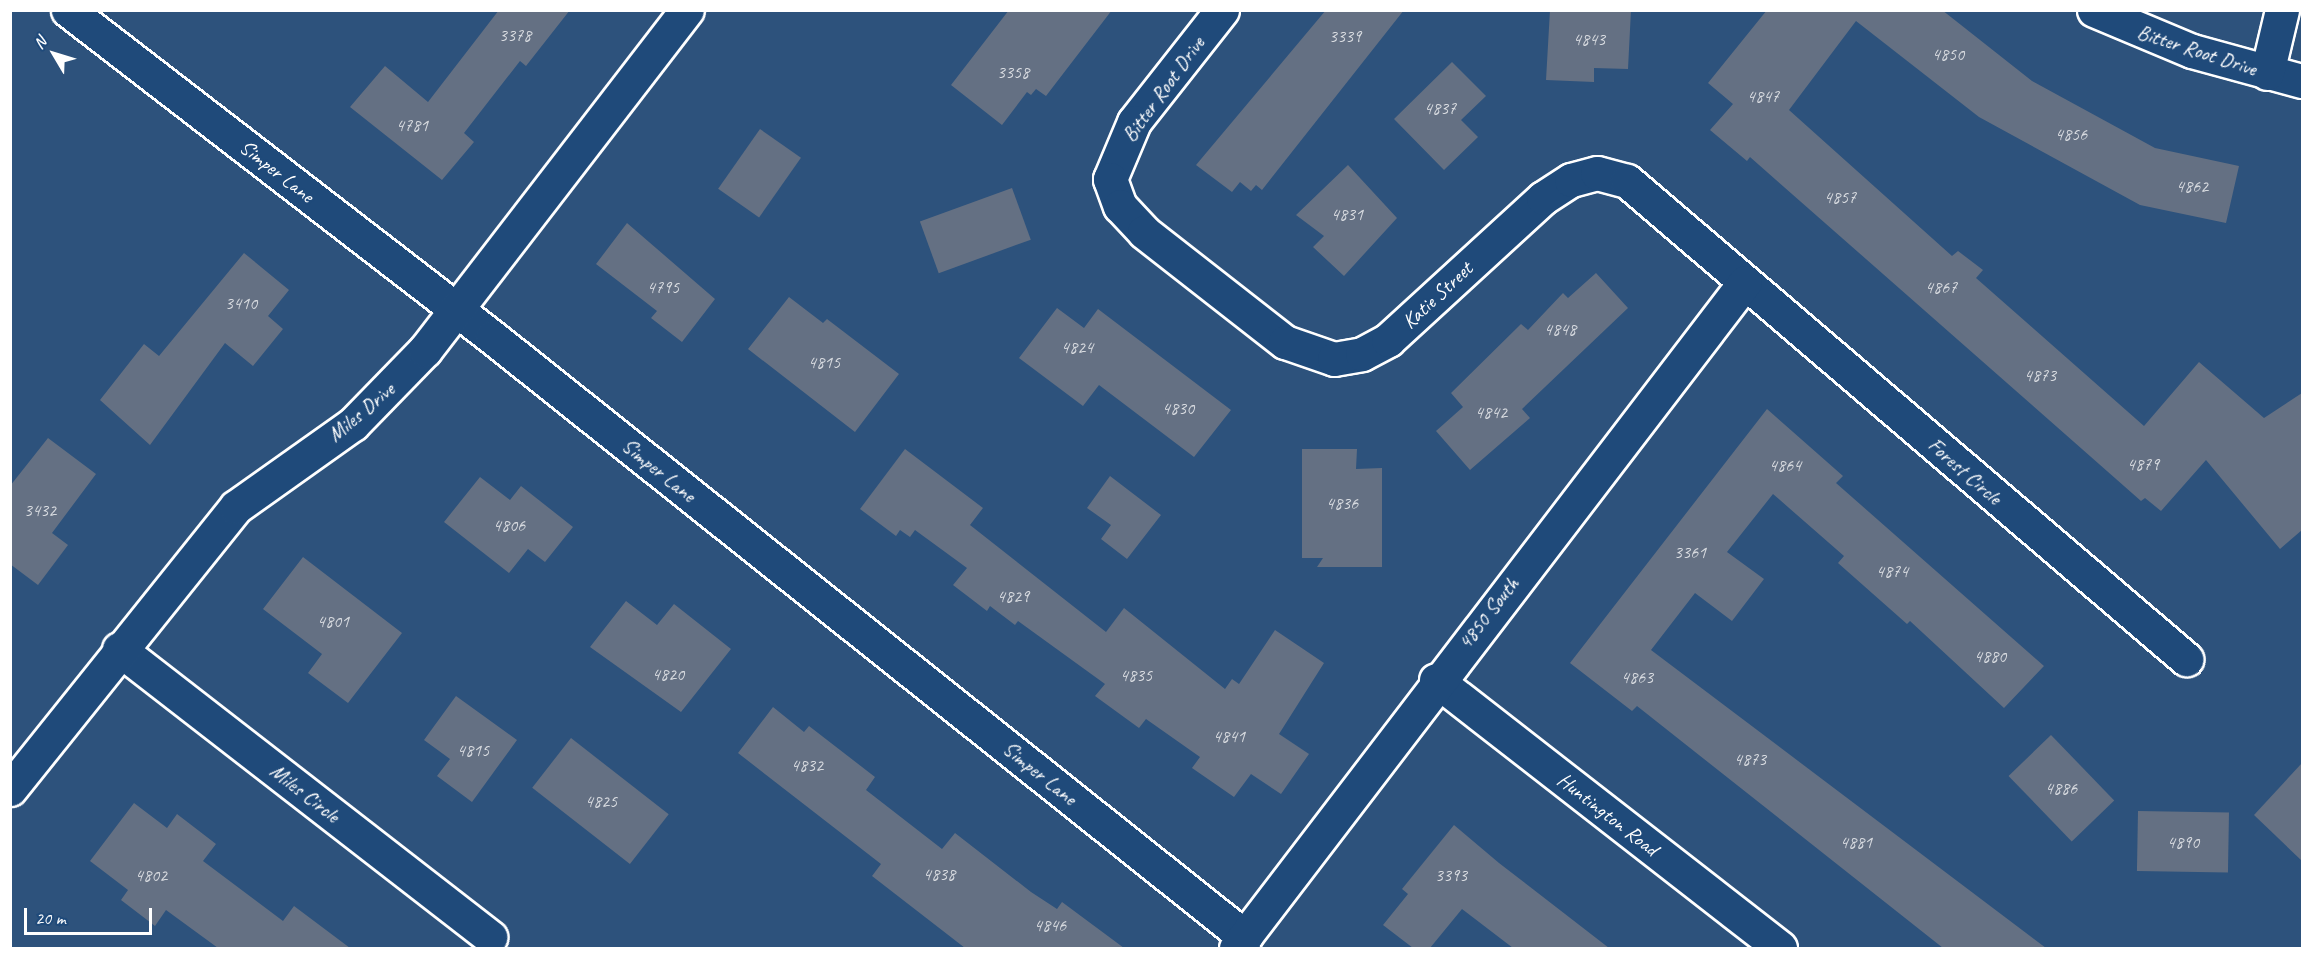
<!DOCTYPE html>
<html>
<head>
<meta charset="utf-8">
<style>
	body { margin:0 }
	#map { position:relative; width:2313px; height:959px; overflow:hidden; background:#2d527c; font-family:Caveat,sans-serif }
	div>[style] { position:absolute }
	.building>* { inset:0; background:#647083; transform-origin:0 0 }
	.roads { filter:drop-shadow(2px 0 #fff) drop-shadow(-2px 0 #fff) drop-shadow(0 2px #fff) drop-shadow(0 -2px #fff) }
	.street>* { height:33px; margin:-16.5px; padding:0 16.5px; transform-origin:16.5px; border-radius:16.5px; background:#1f4a7a }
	span { translate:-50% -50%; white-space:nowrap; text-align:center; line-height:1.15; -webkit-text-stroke:4.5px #1f4a7a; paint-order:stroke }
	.number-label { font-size:18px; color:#d8dbe0 }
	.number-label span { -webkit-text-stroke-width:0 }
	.street-label { font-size:21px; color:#fff }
	.frame { position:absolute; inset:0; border:12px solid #fff; pointer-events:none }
	.north { position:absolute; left:24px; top:24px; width:60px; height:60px; -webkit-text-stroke:4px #1f4a7a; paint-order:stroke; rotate:308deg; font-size:16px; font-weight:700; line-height:24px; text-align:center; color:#fff }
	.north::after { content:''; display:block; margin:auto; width:21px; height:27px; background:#fff; clip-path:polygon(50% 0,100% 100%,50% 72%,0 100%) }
	.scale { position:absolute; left:24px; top:908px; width:128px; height:27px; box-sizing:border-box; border:3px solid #fff; border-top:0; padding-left:8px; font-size:18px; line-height:21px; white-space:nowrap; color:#fff; -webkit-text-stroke:4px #1f4a7a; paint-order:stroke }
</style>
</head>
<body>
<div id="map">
	<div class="building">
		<div style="clip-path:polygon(499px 10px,570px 10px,526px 66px,520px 61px,464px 133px,474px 142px,442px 180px,350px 107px,385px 66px,428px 102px)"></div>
		<div style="clip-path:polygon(1009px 10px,1112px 10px,1046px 96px,1036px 89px,1031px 95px,1027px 92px,1002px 125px,951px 85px)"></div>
		<div style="clip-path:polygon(1326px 10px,1404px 10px,1262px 190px,1256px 185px,1251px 191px,1240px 182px,1232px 192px,1196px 165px)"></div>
		<div style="clip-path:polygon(1550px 10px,1631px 10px,1628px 69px,1594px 68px,1594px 82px,1546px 80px)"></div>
		<div style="clip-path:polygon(1767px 10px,1942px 10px,2032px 81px,2155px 148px,2239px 166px,2226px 223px,2140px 205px,1979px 117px,1856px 21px,1789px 110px,1952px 256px,1958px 251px,1983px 270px,1976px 278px,2144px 426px,2199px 362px,2264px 418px,2302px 393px,2302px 530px,2280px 549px,2206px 460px,2161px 511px,2145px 498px,2141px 501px,1750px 157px,1747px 161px,1710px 130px,1733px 104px,1708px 83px)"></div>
		<div style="clip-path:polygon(1452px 62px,1486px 96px,1461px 120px,1478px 137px,1444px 170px,1394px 119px)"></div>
		<div style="left:760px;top:129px;width:50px;height:73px;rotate:35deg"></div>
		<div style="clip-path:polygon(1348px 165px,1397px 218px,1344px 276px,1313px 247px,1324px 236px,1296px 215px)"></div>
		<div style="left:1012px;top:188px;width:55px;height:98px;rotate:70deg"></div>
		<div style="clip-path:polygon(627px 223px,715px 299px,682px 342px,651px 318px,657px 311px,596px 264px)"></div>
		<div style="clip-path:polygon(244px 253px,289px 290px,268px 316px,283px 329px,253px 366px,225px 343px,150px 445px,100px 400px,144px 344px,159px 356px)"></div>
		<div style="clip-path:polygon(1596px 273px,1628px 308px,1522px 409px,1530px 418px,1470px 470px,1436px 431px,1463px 407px,1451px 393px,1521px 324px,1528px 330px,1563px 293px,1568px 298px)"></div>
		<div style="clip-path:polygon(789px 297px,823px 323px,827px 319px,899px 374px,855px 432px,748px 349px)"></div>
		<div style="clip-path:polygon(1057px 308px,1084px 328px,1098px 309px,1231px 410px,1194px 457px,1099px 385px,1083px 406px,1019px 358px)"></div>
		<div style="clip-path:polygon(1767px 409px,1843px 476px,1836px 483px,2044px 666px,2004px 708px,1910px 621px,1907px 624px,1838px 563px,1844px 556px,1773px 494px,1727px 552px,1764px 579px,1732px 621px,1695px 593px,1651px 650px,2046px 948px,1943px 948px,1637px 706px,1632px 711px,1570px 663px)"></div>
		<div style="clip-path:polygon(48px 438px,96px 474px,52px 533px,68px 545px,38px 585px,10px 564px,10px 486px)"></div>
		<div style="clip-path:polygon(905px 449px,983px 508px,970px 525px,1106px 632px,1124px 608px,1225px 689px,1232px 679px,1239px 684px,1275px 630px,1324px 663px,1279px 734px,1309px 754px,1281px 794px,1251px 774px,1234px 797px,1192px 768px,1200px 757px,1146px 719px,1139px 728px,1095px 696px,1105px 684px,1018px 621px,1015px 625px,990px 606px,987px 611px,953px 585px,967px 568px,915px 530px,910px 537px,900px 530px,896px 536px,860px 509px)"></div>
		<div style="clip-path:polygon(1302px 449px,1357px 449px,1356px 469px,1382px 468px,1382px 567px,1317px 567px,1323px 558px,1302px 558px)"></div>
		<div style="clip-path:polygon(1110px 476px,1161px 515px,1127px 559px,1101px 539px,1111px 525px,1087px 508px)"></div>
		<div style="clip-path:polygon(480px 477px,510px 500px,521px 486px,573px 527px,545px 562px,528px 549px,509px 573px,444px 522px)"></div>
		<div style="clip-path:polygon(303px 557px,402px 633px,348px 703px,308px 673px,322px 654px,263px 609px)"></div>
		<div style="clip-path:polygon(626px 601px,657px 625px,674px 604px,731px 649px,681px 712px,590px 647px)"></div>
		<div style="clip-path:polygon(456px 696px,517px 740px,472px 802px,437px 776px,450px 759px,424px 740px)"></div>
		<div style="clip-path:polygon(773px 707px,804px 732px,809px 726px,875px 777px,866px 790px,942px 849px,955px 833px,1031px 892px,1057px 909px,1062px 902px,1124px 948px,965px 948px,872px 876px,881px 864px,738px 753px)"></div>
		<div style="left:2051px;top:735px;width:91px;height:59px;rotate:46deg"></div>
		<div style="left:571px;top:738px;width:124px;height:63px;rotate:38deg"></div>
		<div style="clip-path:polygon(2302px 763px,2302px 861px,2254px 815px)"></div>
		<div style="clip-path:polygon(134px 803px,167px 828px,177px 814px,216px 844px,203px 861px,283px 921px,294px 906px,350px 948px,218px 948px,166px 910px,155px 926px,121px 900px,128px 890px,90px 861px)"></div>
		<div style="left:2138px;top:811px;width:91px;height:60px;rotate:1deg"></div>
		<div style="clip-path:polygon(1454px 825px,1499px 863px,1609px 948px,1513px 948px,1462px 909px,1430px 948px,1413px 948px,1383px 925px,1408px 894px,1402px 889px)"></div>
	</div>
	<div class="roads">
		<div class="street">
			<div style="left:68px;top:10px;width:535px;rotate:37.64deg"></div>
			<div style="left:492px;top:337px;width:963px;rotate:38.55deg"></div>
			<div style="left:1222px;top:10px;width:142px;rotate:128.2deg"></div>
			<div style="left:1134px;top:122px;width:62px;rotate:112.8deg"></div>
			<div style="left:1110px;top:179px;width:29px;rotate:70deg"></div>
			<div style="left:1120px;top:206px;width:35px;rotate:47deg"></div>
			<div style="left:1144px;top:232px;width:179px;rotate:38deg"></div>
			<div style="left:1285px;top:342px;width:52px;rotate:19.1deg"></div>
			<div style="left:1334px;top:359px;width:28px;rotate:-10deg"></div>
			<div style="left:1362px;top:354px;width:30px;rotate:-28deg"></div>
			<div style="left:1388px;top:340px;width:210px;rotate:-42.5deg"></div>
			<div style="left:1543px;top:198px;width:33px;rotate:-33deg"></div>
			<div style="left:1571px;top:180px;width:27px;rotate:-15deg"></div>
			<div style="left:1597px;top:173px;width:31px;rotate:15deg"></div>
			<div style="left:1627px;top:181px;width:736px;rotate:40.53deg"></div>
			<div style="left:2094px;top:10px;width:106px;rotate:22.7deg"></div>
			<div style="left:2192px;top:51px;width:114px;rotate:15.3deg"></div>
			<div style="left:2267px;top:73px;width:65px;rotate:-76.6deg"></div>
			<div style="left:119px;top:649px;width:470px;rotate:37.8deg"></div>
			<div style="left:1436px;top:680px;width:436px;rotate:37.9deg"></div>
			<div style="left:10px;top:789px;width:361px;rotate:-51.3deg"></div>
			<div style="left:236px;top:507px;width:143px;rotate:-35.4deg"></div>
			<div style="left:353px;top:424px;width:103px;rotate:-45.8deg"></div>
			<div style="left:425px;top:350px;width:429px;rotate:-52.4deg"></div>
			<div style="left:1236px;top:948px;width:838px;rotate:-52.61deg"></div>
		</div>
	</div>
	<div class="number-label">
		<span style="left:515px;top:35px">3378</span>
		<span style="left:1345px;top:36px">3339</span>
		<span style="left:1589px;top:39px">4843</span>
		<span style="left:1948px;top:54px">4850</span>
		<span style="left:1013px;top:72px">3358</span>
		<span style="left:1763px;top:96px">4847</span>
		<span style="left:1440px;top:108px">4837</span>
		<span style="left:412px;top:125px">4781</span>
		<span style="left:2071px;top:134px">4856</span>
		<span style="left:2192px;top:186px">4862</span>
		<span style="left:1840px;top:197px">4857</span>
		<span style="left:1347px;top:214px">4831</span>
		<span style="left:663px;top:287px">4795</span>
		<span style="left:1941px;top:287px">4867</span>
		<span style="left:241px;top:303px">3410</span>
		<span style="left:1560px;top:329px">4848</span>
		<span style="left:1077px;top:347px">4824</span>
		<span style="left:824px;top:362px">4815</span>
		<span style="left:2040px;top:375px">4873</span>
		<span style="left:1178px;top:408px">4830</span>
		<span style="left:1491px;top:412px">4842</span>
		<span style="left:2143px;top:464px">4879</span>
		<span style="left:1785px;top:465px">4864</span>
		<span style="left:1342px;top:503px">4836</span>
		<span style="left:40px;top:510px">3432</span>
		<span style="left:509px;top:525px">4806</span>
		<span style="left:1690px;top:552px">3361</span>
		<span style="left:1892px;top:571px">4874</span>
		<span style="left:1013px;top:596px">4829</span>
		<span style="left:333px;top:621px">4801</span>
		<span style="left:1990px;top:656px">4880</span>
		<span style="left:668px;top:674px">4820</span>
		<span style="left:1136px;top:675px">4835</span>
		<span style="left:1637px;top:677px">4863</span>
		<span style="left:1229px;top:736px">4841</span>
		<span style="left:473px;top:750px">4815</span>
		<span style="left:1750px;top:759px">4873</span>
		<span style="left:807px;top:765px">4832</span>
		<span style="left:2061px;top:788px">4886</span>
		<span style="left:601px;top:801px">4825</span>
		<span style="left:1856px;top:842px">4881</span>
		<span style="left:2183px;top:842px">4890</span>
		<span style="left:939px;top:874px">4838</span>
		<span style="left:151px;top:875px">4802</span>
		<span style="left:1451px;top:875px">3393</span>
		<span style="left:1050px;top:925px">4846</span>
	</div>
	<div class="street-label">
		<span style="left:2197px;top:50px;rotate:18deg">Bitter Root Drive</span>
		<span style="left:1163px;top:89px;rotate:-54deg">Bitter Root Drive</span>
		<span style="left:277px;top:171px;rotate:38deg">Simper Lane</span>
		<span style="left:1437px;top:295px;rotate:-43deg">Katie Street</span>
		<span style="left:361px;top:412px;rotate:-40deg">Miles Drive</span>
		<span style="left:659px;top:470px;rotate:39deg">Simper Lane</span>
		<span style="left:1965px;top:471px;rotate:41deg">Forest Circle</span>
		<span style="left:1488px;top:613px;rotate:-52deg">4850 South</span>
		<span style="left:1040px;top:773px;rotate:39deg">Simper Lane</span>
		<span style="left:305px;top:793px;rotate:38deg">Miles Circle</span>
		<span style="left:1608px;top:814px;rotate:38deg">Huntington Road</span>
	</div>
	<div class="frame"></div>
	<div class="north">N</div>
	<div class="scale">20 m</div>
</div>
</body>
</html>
